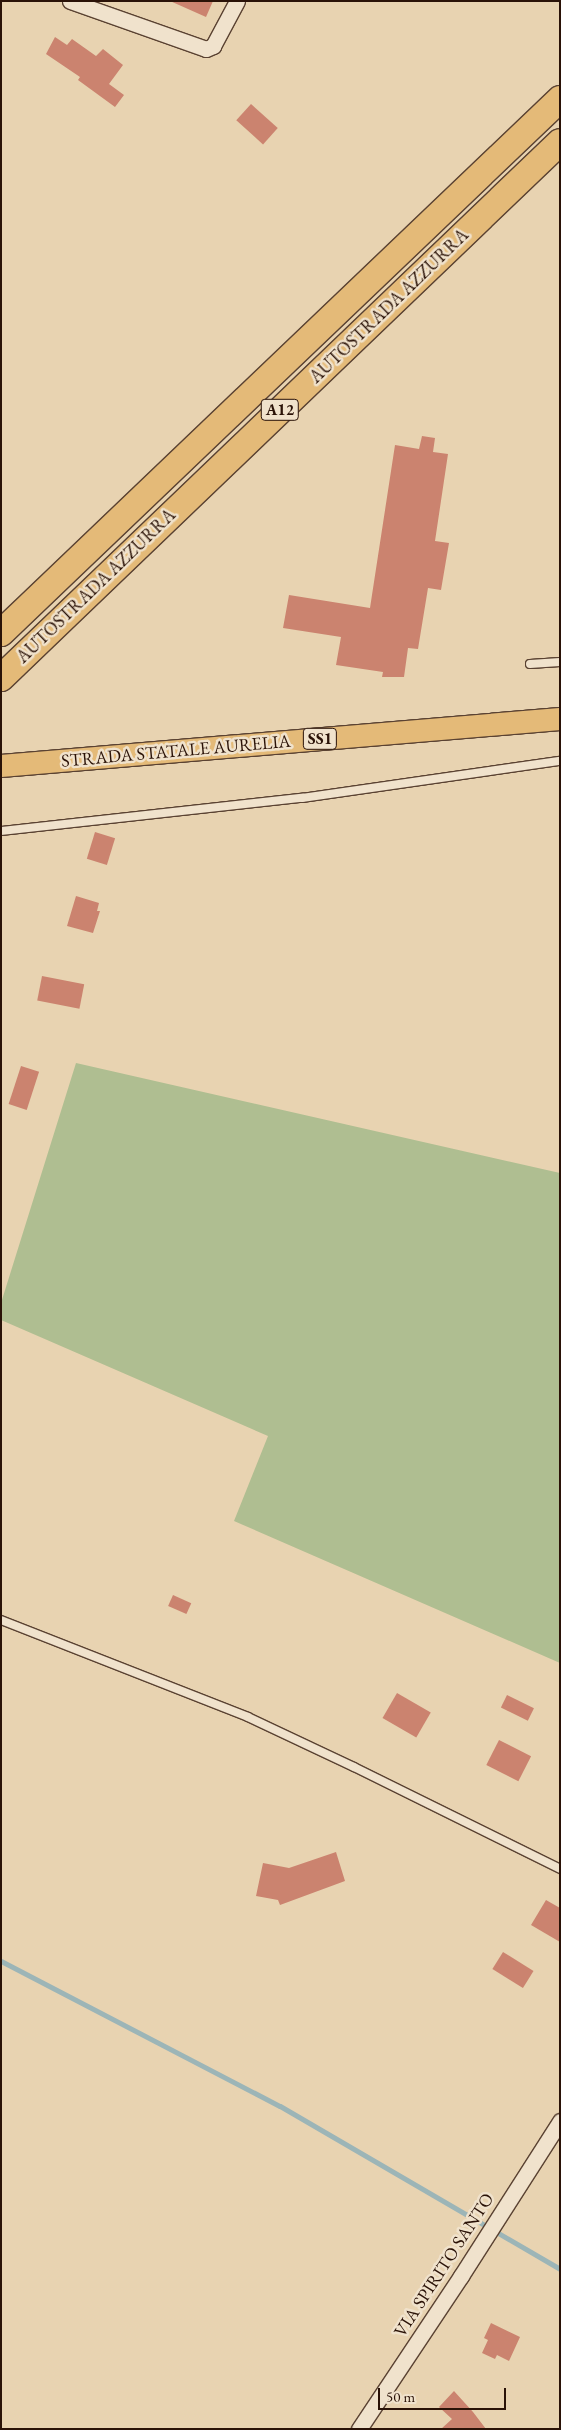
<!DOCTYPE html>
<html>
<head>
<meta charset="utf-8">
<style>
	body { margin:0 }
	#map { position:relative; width:561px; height:2430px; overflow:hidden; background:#e8d3b1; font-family:"EB Garamond",serif }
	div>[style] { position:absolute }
	.green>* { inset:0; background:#afbe91 }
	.stream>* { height:5px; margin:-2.5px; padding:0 2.5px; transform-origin:2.5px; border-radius:2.5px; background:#9cb5b7 }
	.building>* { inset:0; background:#cb836f; transform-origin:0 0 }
	.roads { filter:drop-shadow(1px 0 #5a4232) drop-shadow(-1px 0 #5a4232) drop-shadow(0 1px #5a4232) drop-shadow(0 -1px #5a4232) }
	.lane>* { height:8px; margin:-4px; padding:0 4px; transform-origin:4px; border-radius:4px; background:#f0e2cc }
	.street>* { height:15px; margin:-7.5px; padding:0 7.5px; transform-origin:7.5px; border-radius:7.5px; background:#f0e2cc }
	.primary>* { height:22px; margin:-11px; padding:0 11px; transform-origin:11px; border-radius:11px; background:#e4ba78 }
	.highway>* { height:26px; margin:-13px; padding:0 13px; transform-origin:13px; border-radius:13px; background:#e4ba78 }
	span { translate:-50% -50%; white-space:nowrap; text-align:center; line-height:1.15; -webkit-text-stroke:5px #f0e2cc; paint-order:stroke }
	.shield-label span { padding:1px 4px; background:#f0e2cc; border:1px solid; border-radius:4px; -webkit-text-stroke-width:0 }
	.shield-label { font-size:16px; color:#2a1207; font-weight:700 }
	.street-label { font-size:18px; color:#2a1207 }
	.frame { position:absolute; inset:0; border:2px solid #2a1207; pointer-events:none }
	.scale { position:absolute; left:378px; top:2388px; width:128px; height:22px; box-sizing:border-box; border:2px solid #2a1207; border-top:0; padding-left:6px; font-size:15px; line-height:18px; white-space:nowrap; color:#2a1207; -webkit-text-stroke:4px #f0e2cc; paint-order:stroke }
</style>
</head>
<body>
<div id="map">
	<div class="green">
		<div style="clip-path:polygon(76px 1063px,560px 1173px,560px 1663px,234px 1521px,268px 1436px,1px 1320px,1px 1303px)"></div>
	</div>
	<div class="stream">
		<div style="left:1px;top:1961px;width:314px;rotate:27.5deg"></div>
		<div style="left:280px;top:2106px;width:324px;rotate:30.2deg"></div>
	</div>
	<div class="building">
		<div style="clip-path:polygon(170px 1px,213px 1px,206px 17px)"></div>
		<div style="clip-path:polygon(55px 37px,67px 45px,72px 39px,96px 56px,103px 49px,123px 65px,109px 84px,124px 95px,115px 107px,78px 80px,80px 77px,46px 54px)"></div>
		<div style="left:251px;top:104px;width:36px;height:22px;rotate:42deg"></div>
		<div style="clip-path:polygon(422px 436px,435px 438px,433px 452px,448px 454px,435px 541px,449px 543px,441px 590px,428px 588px,418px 649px,408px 648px,404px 677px,382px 677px,383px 672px,336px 665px,341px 637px,283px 628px,289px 595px,370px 608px,395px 445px,419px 449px)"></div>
		<div style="left:95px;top:832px;width:21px;height:28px;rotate:17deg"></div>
		<div style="clip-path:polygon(76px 896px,99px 903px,97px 911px,100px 911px,93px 933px,67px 926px)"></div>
		<div style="left:42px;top:976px;width:43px;height:25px;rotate:11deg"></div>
		<div style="left:21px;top:1066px;width:19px;height:40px;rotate:18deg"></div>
		<div style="left:173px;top:1595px;width:20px;height:12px;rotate:24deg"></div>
		<div style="left:397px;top:1693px;width:39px;height:29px;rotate:30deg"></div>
		<div style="left:507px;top:1695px;width:30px;height:14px;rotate:26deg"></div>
		<div style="left:499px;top:1740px;width:36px;height:28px;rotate:27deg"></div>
		<div style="clip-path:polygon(336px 1852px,345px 1881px,280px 1905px,278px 1900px,256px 1896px,263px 1863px,289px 1868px)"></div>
		<div style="clip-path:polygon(546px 1900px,560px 1908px,560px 1942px,531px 1925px)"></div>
		<div style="left:503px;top:1952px;width:36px;height:20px;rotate:32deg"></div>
		<div style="clip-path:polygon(491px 2323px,520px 2337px,509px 2361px,497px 2355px,495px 2359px,482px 2353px,488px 2340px,484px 2338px)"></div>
		<div style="clip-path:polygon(454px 2391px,473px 2412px,486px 2429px,441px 2429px,452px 2419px,439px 2407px)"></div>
	</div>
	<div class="roads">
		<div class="lane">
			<div style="left:530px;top:664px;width:30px;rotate:-4deg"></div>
			<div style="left:1px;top:831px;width:303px;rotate:-6.3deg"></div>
			<div style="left:302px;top:798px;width:261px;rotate:-8.2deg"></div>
			<div style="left:1px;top:1620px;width:265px;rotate:21.4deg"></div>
			<div style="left:248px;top:1717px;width:117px;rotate:25.3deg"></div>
			<div style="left:354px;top:1767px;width:230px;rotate:26.3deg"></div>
		</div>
		<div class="street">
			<div style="left:70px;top:1px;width:144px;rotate:19.4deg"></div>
			<div style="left:206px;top:49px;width:8px;rotate:-23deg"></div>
			<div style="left:213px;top:46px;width:51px;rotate:-61.9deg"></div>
			<div style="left:359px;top:2429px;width:184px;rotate:-56.3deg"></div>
			<div style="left:461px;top:2276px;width:184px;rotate:-57.4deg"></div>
		</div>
		<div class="primary">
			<div style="left:1px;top:766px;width:561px;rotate:-4.81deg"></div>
		</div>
		<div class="highway">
			<div style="left:1px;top:633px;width:773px;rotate:-43.69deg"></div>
			<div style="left:1px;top:678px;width:774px;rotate:-43.8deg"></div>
		</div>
	</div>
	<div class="shield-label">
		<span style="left:280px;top:410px">A12</span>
		<span style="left:320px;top:739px">SS1</span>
	</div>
	<div class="street-label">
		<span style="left:389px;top:306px;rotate:-44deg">AUTOSTRADA AZZURRA</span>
		<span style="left:96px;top:586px;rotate:-44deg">AUTOSTRADA AZZURRA</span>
		<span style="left:176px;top:751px;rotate:-5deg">STRADA STATALE AURELIA</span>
		<span style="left:444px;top:2265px;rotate:-57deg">VIA SPIRITO SANTO</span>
	</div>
	<div class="frame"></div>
	<div class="scale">50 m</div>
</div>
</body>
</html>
